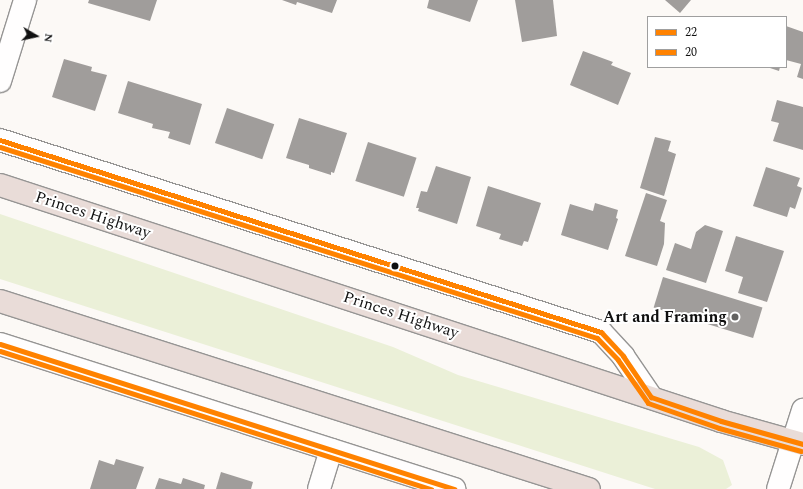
<!DOCTYPE html>
<html>
<head>
<meta charset="utf-8">
<style>
	body { margin:0 }
	#map { position:relative; width:803px; height:489px; overflow:hidden; background:#fcf9f6; font-family:Spectral,serif }
	div>[style] { position:absolute }
	.green>* { inset:0; background:#ebf0d8 }
	.building>* { inset:0; background:#a09d9b; transform-origin:0 0 }
	.roads { filter:drop-shadow(1px 0 #969594) drop-shadow(-1px 0 #969594) drop-shadow(0 1px #969594) drop-shadow(0 -1px #969594) }
	.minor>* { height:22px; margin:-11px; padding:0 11px; transform-origin:11px; border-radius:11px; background:#fffefe }
	.highway>* { height:22px; margin:-11px; padding:0 11px; transform-origin:11px; border-radius:11px; background:#e9dcd8 }
	.bus-1>* { height:5px; margin:-2.5px; padding:0 2.5px; transform-origin:2.5px; border-radius:2.5px; background:#ff8200 }
	.bus-2>* { height:5px; margin:-2.5px; padding:0 2.5px; transform-origin:2.5px; border-radius:2.5px; background:#ff8200 }
	.dots>* { width:11px; height:11px; translate:-50% -50%; box-sizing:border-box; border:2px solid #fff; border-radius:50% }
	span { translate:-50% -50%; white-space:nowrap; text-align:center; line-height:1.15; -webkit-text-stroke:4px #fff; paint-order:stroke }
	.street-label { font-size:16px; color:#101010 }
	.poi-label { font-size:16px; color:#101010; font-weight:700 }
	.right { translate:-100% -50%; text-align:right }
	.legend { position:absolute; left:647px; top:16px; width:140px; height:52px; box-sizing:border-box; background:#fff; border:1px solid #9f9f9f; margin:0; padding:5px 7px; list-style:none; font-size:12px; color:#101010 }
	.legend li { display:flex; align-items:center; gap:8px; height:20px }
	.legend b { width:20px; border:1px solid #9f9f9f }
	.north { position:absolute; left:16px; top:16px; width:40px; height:40px; -webkit-text-stroke:3px #fff; paint-order:stroke; rotate:99deg; font-size:11px; font-weight:700; line-height:16px; text-align:center; color:#101010 }
	.north::after { content:''; display:block; margin:auto; width:14px; height:18px; background:#101010; clip-path:polygon(50% 0,100% 100%,50% 72%,0 100%) }
</style>
</head>
<body>
<div id="map">
	<div class="green">
		<div style="clip-path:polygon(0 214px,393px 347px,458px 375px,699px 447px,723px 460px,732px 485px,726px 489px,655px 489px,0 279px)"></div>
	</div>
	<div class="building">
		<div style="clip-path:polygon(89px 0,157px 0,150px 21px,88px 3px)"></div>
		<div style="clip-path:polygon(282px 0,337px 0,332px 13px,297px 2px,296px 5px)"></div>
		<div style="clip-path:polygon(429px 0,478px 0,470px 22px,427px 8px)"></div>
		<div style="clip-path:polygon(515px 0,553px 0,557px 36px,522px 42px)"></div>
		<div style="clip-path:polygon(665px 0,691px 0,680px 13px)"></div>
		<div style="clip-path:polygon(786px 26px,803px 32px,803px 79px,797px 77px,801px 64px,786px 60px)"></div>
		<div style="clip-path:polygon(583px 51px,613px 62px,611px 65px,631px 73px,618px 105px,570px 85px)"></div>
		<div style="clip-path:polygon(64px 59px,92px 67px,91px 71px,107px 75px,95px 111px,52px 97px)"></div>
		<div style="clip-path:polygon(767px 67px,780px 67px,779px 71px)"></div>
		<div style="clip-path:polygon(128px 81px,202px 104px,190px 145px,168px 138px,170px 132px,152px 128px,153px 124px,118px 113px)"></div>
		<div style="clip-path:polygon(777px 100px,803px 107px,803px 150px,773px 141px,779px 123px,771px 121px)"></div>
		<div style="left:227px;top:108px;width:50px;height:37px;rotate:19deg"></div>
		<div style="clip-path:polygon(299px 118px,347px 133px,334px 173px,331px 172px,331px 175px,309px 168px,309px 165px,286px 158px)"></div>
		<div style="clip-path:polygon(655px 137px,671px 141px,668px 151px,676px 154px,664px 196px,640px 188px)"></div>
		<div style="left:368px;top:142px;width:51px;height:41px;rotate:18deg"></div>
		<div style="clip-path:polygon(436px 166px,471px 177px,457px 224px,418px 211px,419px 208px,416px 208px,421px 191px,427px 192px)"></div>
		<div style="clip-path:polygon(766px 167px,800px 178px,797px 186px,802px 188px,795px 209px,790px 207px,787px 217px,753px 206px)"></div>
		<div style="clip-path:polygon(488px 186px,541px 203px,528px 242px,524px 241px,522px 246px,499px 239px,501px 234px,476px 226px)"></div>
		<div style="clip-path:polygon(646px 193px,667px 200px,660px 221px,665px 223px,664px 244px,657px 266px,625px 256px)"></div>
		<div style="clip-path:polygon(595px 203px,618px 210px,616px 218px,618px 219px,608px 250px,561px 235px,570px 204px,593px 211px)"></div>
		<div style="clip-path:polygon(705px 225px,723px 231px,706px 283px,666px 270px,675px 243px,691px 249px,696px 232px)"></div>
		<div style="clip-path:polygon(736px 236px,784px 251px,767px 302px,738px 293px,743px 277px,725px 271px)"></div>
		<div style="left:663px;top:277px;width:104px;height:32px;rotate:17deg"></div>
		<div style="clip-path:polygon(116px 459px,144px 467px,136px 489px,90px 489px,99px 460px,114px 465px)"></div>
		<div style="clip-path:polygon(221px 472px,253px 482px,251px 489px,216px 489px)"></div>
		<div style="clip-path:polygon(159px 478px,181px 484px,183px 478px,205px 485px,204px 489px,155px 489px)"></div>
	</div>
	<div class="roads">
		<div class="minor">
			<div style="left:0;top:81px;width:85px;rotate:-72.8deg"></div>
			<div style="left:0;top:140px;width:631px;rotate:17.72deg"></div>
			<div style="left:601px;top:332px;width:33px;rotate:47deg"></div>
			<div style="left:623px;top:356px;width:50px;rotate:55.7deg"></div>
			<div style="left:0;top:344px;width:477px;rotate:17.7deg"></div>
			<div style="left:319px;top:489px;width:41px;rotate:-72.9deg"></div>
			<div style="left:778px;top:489px;width:83px;rotate:-72.4deg"></div>
		</div>
		<div class="highway">
			<div style="left:0;top:185px;width:759px;rotate:18.12deg"></div>
			<div style="left:721px;top:421px;width:85px;rotate:15.7deg"></div>
			<div style="left:0;top:301px;width:618px;rotate:17.7deg"></div>
		</div>
	</div>
	<div class="bus-1">
		<div style="left:0;top:140px;width:631px;rotate:17.72deg"></div>
		<div style="left:601px;top:332px;width:33px;rotate:47deg"></div>
		<div style="left:623px;top:356px;width:50px;rotate:55.7deg"></div>
		<div style="left:651px;top:397px;width:74px;rotate:18.9deg"></div>
		<div style="left:721px;top:421px;width:85px;rotate:15.7deg"></div>
		<div style="left:0;top:344px;width:477px;rotate:17.7deg"></div>
	</div>
	<div class="bus-2">
		<div style="left:0;top:147px;width:627px;rotate:17.74deg"></div>
		<div style="left:597px;top:338px;width:30px;rotate:46deg"></div>
		<div style="left:618px;top:360px;width:52px;rotate:55.1deg"></div>
		<div style="left:648px;top:403px;width:75px;rotate:19.4deg"></div>
		<div style="left:719px;top:428px;width:85px;rotate:15.7deg"></div>
		<div style="left:0;top:351px;width:453px;rotate:17.8deg"></div>
	</div>
	<div class="dots">
		<div style="left:395px;top:266px;background:#101010"></div>
		<div style="left:735px;top:317px;background:#636260"></div>
	</div>
	<div class="street-label">
		<span style="left:93px;top:215px;rotate:18deg">Princes Highway</span>
		<span style="left:401px;top:315px;rotate:18deg">Princes Highway</span>
	</div>
	<div class="poi-label">
		<span class="right" style="left:727px;top:317px">Art and Framing</span>
	</div>
	<ul class="legend">
	<li><b style="height:5px;background:#ff8200"></b>22</li>
	<li><b style="height:5px;background:#ff8200"></b>20</li>
	</ul>
	<div class="north">N</div>
</div>
</body>
</html>
